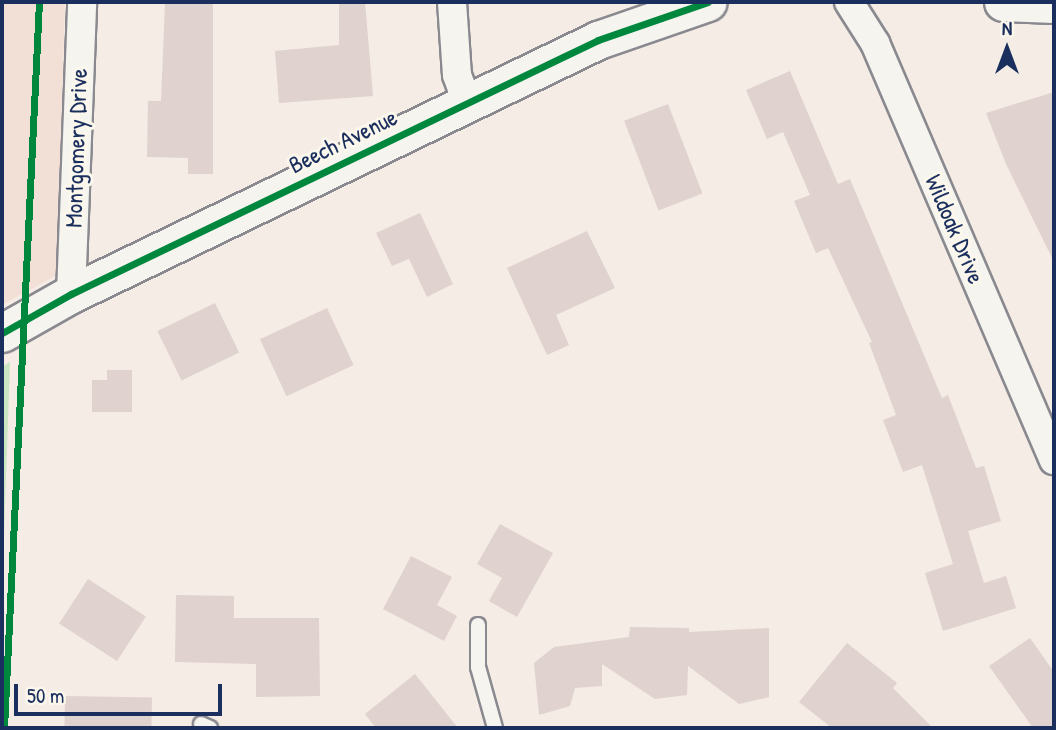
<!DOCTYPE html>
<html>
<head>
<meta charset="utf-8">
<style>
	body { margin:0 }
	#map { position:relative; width:1056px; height:730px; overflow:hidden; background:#f4ece5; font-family:"Patrick Hand",sans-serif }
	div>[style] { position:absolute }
	.built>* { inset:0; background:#f2e0d7 }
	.green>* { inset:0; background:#cae5c1 }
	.building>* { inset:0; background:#e0d2ce; transform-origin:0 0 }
	.roads { filter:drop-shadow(2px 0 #89898f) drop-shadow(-2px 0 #89898f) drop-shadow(0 2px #89898f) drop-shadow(0 -2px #89898f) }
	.service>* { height:14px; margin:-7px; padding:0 7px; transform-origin:7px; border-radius:7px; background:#f6f4ef }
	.minor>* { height:28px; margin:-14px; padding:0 14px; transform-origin:14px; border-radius:14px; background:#f6f4ef }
	.tertiary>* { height:37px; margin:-18.5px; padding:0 18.5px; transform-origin:18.5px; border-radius:18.5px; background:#f6f4ef }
	.cycleway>* { height:7px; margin:-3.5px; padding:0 3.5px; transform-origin:3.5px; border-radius:3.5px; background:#00873e }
	span { translate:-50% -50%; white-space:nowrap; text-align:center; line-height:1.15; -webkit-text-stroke:6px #fbf7ec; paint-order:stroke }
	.street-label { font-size:24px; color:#1b2f5e }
	.frame { position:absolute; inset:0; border:4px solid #1b2f5e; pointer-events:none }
	.north { position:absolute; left:972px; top:14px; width:70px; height:70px; -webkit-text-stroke:5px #fbf7ec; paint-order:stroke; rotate:0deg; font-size:19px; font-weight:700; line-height:28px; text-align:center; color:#1b2f5e }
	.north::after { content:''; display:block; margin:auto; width:24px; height:32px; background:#1b2f5e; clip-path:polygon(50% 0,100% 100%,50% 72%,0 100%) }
	.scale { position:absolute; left:14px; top:684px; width:208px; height:32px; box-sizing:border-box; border:4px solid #1b2f5e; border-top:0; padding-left:9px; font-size:21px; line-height:24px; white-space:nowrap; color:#1b2f5e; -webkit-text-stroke:5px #fbf7ec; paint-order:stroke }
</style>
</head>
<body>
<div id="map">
	<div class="built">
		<div style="clip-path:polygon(2px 2px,65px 2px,57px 275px,2px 305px)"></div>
	</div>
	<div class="green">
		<div style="clip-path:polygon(10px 362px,2px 593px,2px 367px)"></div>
	</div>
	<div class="building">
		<div style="clip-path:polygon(165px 2px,213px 2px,213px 174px,188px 174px,188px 158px,147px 157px,148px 101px,161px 101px)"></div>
		<div style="clip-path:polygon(339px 2px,365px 2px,373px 96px,279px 103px,275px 51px,339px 45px)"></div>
		<div style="clip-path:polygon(790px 71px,838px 184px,850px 179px,942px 398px,948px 395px,976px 468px,984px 466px,1001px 521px,968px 531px,984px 583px,1006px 576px,1016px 608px,943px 631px,925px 573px,953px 564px,922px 465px,903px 472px,883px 420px,896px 415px,869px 343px,872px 342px,828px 248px,816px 253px,794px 201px,810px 195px,783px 132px,767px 139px,746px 90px)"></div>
		<div style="clip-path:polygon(1054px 92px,1054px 262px,1006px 164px,986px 113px)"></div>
		<div style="left:668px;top:104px;width:96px;height:47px;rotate:69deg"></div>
		<div style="clip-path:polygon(420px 213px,453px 284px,427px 297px,409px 259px,392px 266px,376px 233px)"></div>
		<div style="clip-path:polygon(587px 231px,615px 288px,556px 315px,569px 345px,547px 355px,507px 268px)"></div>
		<div style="left:215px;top:303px;width:55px;height:64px;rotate:64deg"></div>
		<div style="left:327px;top:308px;width:63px;height:74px;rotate:65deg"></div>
		<div style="clip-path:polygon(107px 370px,132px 370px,132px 412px,92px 412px,92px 380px,107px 380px)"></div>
		<div style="clip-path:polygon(500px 524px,553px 553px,517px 617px,489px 601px,502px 578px,477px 564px)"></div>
		<div style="clip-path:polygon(411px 556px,452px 577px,437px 605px,457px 616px,444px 641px,383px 609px)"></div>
		<div style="left:88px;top:579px;width:69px;height:53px;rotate:33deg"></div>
		<div style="clip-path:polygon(176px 595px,234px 596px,234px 618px,319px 618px,320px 696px,256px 697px,256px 664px,175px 662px)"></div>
		<div style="clip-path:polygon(630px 627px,689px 628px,689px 632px,769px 628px,769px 697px,739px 704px,688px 666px,687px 695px,655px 699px,602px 664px,602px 686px,575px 688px,570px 706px,539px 715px,534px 663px,554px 647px,629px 637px)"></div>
		<div style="clip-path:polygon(1030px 638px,1054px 672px,1054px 728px,1033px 728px,989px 666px)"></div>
		<div style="clip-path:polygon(847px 643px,897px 683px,893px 688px,933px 728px,832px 728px,799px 702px)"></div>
		<div style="clip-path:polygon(415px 674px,458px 728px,376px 728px,365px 714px)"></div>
		<div style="left:65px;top:696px;width:87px;height:32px;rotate:1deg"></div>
	</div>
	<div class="roads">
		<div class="service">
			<div style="left:478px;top:625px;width:42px;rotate:90deg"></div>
			<div style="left:478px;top:667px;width:63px;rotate:74.4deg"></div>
			<div style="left:201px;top:724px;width:10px;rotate:24deg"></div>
		</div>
		<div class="minor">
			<div style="left:452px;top:2px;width:73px;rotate:86.1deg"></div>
			<div style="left:457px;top:75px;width:29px;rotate:70deg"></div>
			<div style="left:849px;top:2px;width:49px;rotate:57.6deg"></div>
			<div style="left:875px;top:43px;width:454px;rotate:66.8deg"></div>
			<div style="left:71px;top:294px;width:292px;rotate:-87.8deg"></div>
		</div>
		<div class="tertiary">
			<div style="left:1003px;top:2px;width:51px;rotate:2.2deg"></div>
			<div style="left:2px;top:333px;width:79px;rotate:-29.5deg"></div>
			<div style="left:71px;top:294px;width:585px;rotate:-25.73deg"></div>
			<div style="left:598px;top:40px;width:116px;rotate:-19.1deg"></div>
		</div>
	</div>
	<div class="cycleway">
		<div style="left:2px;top:333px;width:79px;rotate:-29.5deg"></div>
		<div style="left:71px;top:294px;width:585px;rotate:-25.73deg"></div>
		<div style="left:598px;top:40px;width:116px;rotate:-19.1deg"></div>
		<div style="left:4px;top:728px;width:727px;rotate:-87.24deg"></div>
	</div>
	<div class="street-label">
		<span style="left:343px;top:141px;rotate:-26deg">Beech Avenue</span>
		<span style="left:76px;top:148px;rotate:-88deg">Montgomery Drive</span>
		<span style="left:955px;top:229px;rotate:67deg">Wildoak Drive</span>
	</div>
	<div class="frame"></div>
	<div class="north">N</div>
	<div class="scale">50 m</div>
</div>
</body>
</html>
